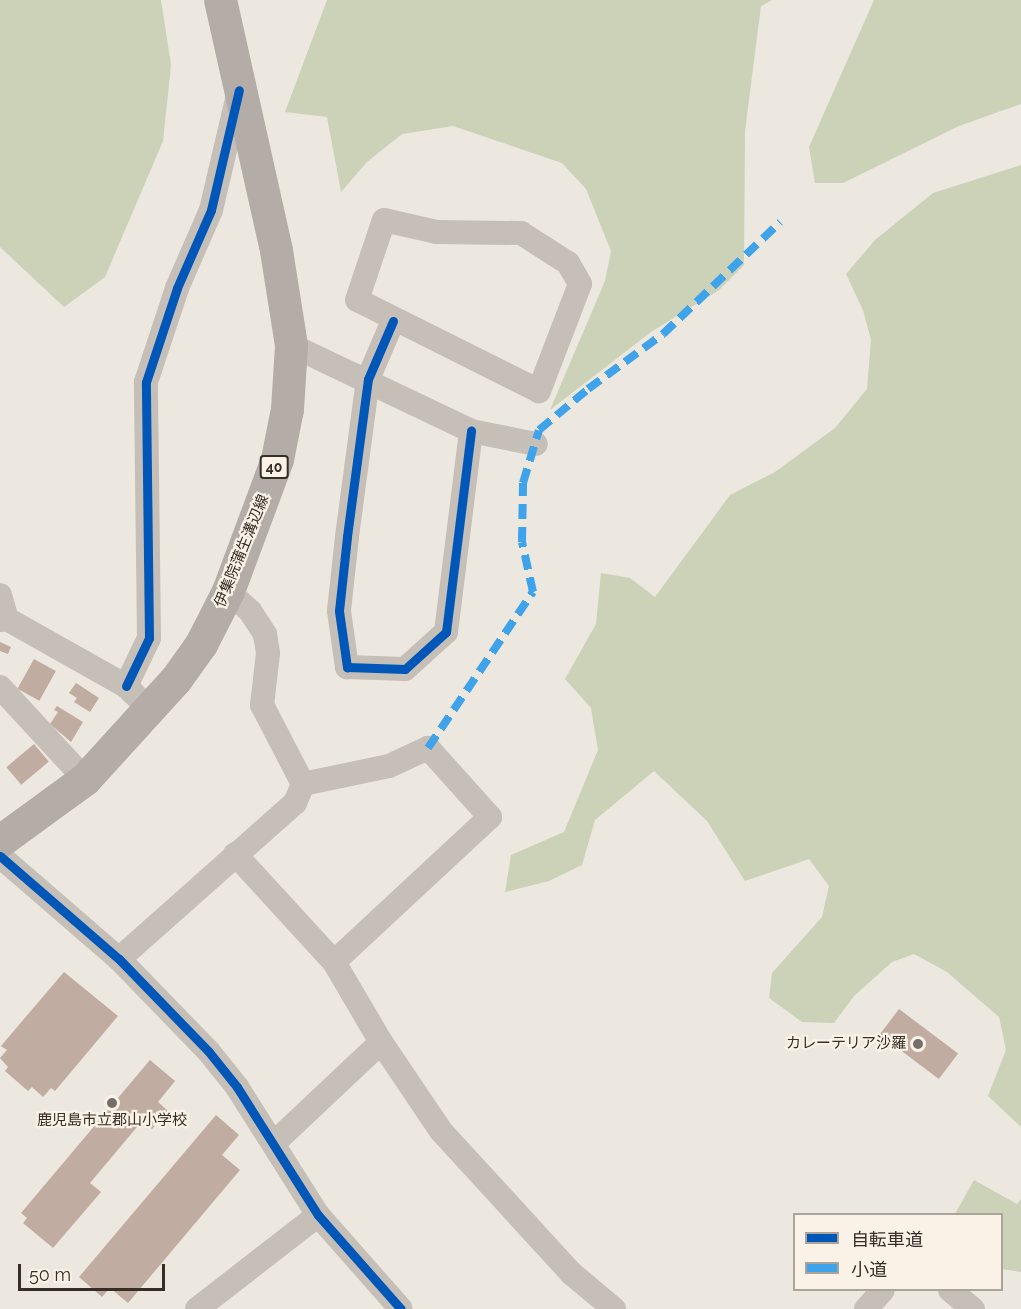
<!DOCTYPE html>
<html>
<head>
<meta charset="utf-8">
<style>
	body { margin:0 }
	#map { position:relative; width:1021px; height:1309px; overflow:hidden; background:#ece7df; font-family:Raleway,"Noto Sans JP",sans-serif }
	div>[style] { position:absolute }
	.green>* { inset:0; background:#cbd2b8 }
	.building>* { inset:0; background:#c0aca0; transform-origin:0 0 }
	.minor>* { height:24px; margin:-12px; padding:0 12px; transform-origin:12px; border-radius:12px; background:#c5bfb8 }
	.primary>* { height:33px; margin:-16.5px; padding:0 16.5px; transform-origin:16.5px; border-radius:16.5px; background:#b4ada7 }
	.quiet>* { height:8px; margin-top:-4px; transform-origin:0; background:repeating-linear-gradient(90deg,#3fa3eb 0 15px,transparent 0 23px) }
	.cycleway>* { height:9px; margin:-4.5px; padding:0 4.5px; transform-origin:4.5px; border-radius:4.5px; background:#0057b8 }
	.dots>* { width:16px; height:16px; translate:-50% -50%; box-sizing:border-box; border:3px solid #faf2e6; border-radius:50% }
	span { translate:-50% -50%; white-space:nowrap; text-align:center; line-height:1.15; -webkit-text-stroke:4.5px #faf2e6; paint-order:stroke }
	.shield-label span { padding:2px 4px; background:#faf2e6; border:2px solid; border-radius:4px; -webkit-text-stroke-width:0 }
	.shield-label { font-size:14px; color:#362d27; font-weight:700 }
	.street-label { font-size:15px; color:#362d27 }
	.poi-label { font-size:15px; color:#362d27 }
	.right { translate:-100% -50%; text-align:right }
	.legend { position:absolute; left:793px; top:1213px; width:210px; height:78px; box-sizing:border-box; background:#faf2e6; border:2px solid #aca39a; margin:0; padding:8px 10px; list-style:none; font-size:18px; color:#362d27 }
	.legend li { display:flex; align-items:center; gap:12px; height:30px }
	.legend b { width:30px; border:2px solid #aca39a }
	.scale { position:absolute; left:18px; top:1264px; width:147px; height:27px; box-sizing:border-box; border:3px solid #362d27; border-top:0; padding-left:8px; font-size:18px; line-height:21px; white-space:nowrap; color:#362d27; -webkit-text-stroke:4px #faf2e6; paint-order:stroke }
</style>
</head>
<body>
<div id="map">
	<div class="green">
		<div style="clip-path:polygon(0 0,161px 0,171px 65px,163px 141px,105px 277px,64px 307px,0 247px)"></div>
		<div style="clip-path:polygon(327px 0,772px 0,761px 6px,745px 131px,744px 265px,719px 290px,651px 332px,550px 410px,605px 281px,611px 251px,586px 189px,562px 163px,453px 126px,402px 134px,367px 162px,341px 192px,327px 117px,285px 112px)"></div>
		<div style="clip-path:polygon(874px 0,1021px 0,1021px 104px,959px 126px,843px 183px,815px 183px,809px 147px)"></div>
		<div style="clip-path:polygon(1021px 165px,1021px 1127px,988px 1096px,1006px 1050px,999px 1017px,947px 972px,914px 954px,892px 962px,854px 996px,834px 1023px,802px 1022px,769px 998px,772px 973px,822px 917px,829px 886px,809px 859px,745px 881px,707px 821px,654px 771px,595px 820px,582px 865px,549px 881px,505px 892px,511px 855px,564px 832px,598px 750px,591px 708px,565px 679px,596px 624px,601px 573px,630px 578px,655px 597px,730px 495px,775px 472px,835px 428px,867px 389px,871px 340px,863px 310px,846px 274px,875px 240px,933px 193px)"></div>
		<div style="clip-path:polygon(974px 1180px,1017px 1204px,1021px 1199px,1021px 1272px,1002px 1269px,1002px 1214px,955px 1214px)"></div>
	</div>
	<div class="building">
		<div style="clip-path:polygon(0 642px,11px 647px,8px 654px,0 651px)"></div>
		<div style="left:34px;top:659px;width:25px;height:34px;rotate:29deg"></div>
		<div style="clip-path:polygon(76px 683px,99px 698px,90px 712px,74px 702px,77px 698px,69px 693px)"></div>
		<div style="clip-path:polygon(57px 706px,83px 722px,71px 742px,50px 724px,58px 712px,54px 710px)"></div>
		<div style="left:34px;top:744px;width:23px;height:36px;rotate:50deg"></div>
		<div style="clip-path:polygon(64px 972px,118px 1016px,55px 1091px,51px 1088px,43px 1097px,32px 1087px,28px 1091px,5px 1071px,8px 1067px,0 1058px,7px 1050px,1px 1046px)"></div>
		<div style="left:899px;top:1009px;width:74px;height:32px;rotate:37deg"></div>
		<div style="clip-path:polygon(150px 1060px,175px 1081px,158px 1102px,168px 1111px,152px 1129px,142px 1121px,90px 1183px,101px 1192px,53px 1248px,23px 1223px,27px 1218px,21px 1213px)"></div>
		<div style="clip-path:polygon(216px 1115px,239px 1135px,222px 1155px,240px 1170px,128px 1303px,110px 1288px,102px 1297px,79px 1277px)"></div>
	</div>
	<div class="minor">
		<div style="left:384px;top:220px;width:54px;rotate:12.8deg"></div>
		<div style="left:437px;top:232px;width:84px;rotate:0.7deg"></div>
		<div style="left:521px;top:233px;width:56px;rotate:32.6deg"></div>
		<div style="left:568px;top:263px;width:24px;rotate:60deg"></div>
		<div style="left:580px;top:284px;width:115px;rotate:111deg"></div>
		<div style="left:539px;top:391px;width:203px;rotate:-153.4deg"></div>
		<div style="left:357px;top:300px;width:84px;rotate:-71.4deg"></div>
		<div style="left:393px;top:321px;width:63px;rotate:113.3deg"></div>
		<div style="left:368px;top:379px;width:159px;rotate:97.6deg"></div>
		<div style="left:347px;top:537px;width:74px;rotate:96.2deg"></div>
		<div style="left:339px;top:611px;width:57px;rotate:81.9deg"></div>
		<div style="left:347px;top:667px;width:58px;rotate:2deg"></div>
		<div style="left:405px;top:669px;width:55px;rotate:-42.1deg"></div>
		<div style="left:446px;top:632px;width:203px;rotate:-82.9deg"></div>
		<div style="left:291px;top:345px;width:199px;rotate:25.5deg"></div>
		<div style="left:471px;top:431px;width:66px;rotate:11.3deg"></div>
		<div style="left:0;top:595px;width:25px;rotate:74deg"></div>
		<div style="left:0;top:620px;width:7px;rotate:-8deg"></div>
		<div style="left:7px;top:619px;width:137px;rotate:29.4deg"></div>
		<div style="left:126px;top:686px;width:16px;rotate:45deg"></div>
		<div style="left:126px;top:686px;width:53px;rotate:-64.4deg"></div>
		<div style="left:149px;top:638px;width:256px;rotate:-90.7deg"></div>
		<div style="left:146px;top:382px;width:99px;rotate:-71.7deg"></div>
		<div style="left:177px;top:288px;width:85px;rotate:-66.4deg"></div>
		<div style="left:211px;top:210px;width:118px;rotate:-76.8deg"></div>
		<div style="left:0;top:687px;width:125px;rotate:47.3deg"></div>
		<div style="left:235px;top:854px;width:147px;rotate:47.5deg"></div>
		<div style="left:334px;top:962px;width:213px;rotate:-42.9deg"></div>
		<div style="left:490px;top:817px;width:93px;rotate:-131.9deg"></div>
		<div style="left:428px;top:748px;width:43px;rotate:155.2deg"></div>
		<div style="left:389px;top:766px;width:88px;rotate:168.2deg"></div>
		<div style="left:0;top:856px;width:157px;rotate:40.9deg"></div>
		<div style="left:119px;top:959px;width:129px;rotate:45.9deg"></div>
		<div style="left:209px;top:1052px;width:45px;rotate:51.3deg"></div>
		<div style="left:237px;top:1087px;width:151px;rotate:57.7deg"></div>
		<div style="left:318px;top:1215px;width:125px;rotate:48.6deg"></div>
		<div style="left:119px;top:959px;width:235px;rotate:-41.6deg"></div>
		<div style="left:295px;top:803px;width:21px;rotate:-67deg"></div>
		<div style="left:303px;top:784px;width:89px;rotate:-117.4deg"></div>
		<div style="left:262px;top:705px;width:52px;rotate:-83.4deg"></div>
		<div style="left:268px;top:653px;width:19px;rotate:-99deg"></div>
		<div style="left:265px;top:634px;width:27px;rotate:-123deg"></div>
		<div style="left:250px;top:611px;width:30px;rotate:-138deg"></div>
		<div style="left:334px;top:962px;width:93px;rotate:59.6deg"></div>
		<div style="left:274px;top:1143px;width:147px;rotate:-43.3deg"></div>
		<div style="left:381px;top:1042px;width:107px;rotate:56deg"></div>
		<div style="left:441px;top:1131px;width:193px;rotate:47.5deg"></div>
		<div style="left:571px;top:1273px;width:56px;rotate:39.9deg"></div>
		<div style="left:950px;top:1290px;width:30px;rotate:40deg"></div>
		<div style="left:197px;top:1309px;width:153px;rotate:-37.8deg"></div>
		<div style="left:866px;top:1309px;width:25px;rotate:-48deg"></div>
	</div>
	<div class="primary">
		<div style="left:0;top:841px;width:105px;rotate:-36.1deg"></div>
		<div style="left:85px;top:779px;width:135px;rotate:-47.7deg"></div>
		<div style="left:176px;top:679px;width:43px;rotate:-54.5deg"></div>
		<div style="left:201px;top:644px;width:59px;rotate:-63deg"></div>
		<div style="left:228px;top:591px;width:141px;rotate:-69.6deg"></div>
		<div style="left:277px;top:459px;width:51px;rotate:-78.7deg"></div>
		<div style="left:287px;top:409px;width:64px;rotate:-86.4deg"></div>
		<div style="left:291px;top:345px;width:96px;rotate:-99deg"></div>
		<div style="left:276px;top:250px;width:256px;rotate:-102.6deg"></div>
	</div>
	<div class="quiet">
		<div style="left:428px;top:748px;width:188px;rotate:-56.1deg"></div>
		<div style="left:533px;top:592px;width:51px;rotate:-102.4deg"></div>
		<div style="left:522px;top:542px;width:59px;rotate:-89deg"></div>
		<div style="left:523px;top:483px;width:55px;rotate:-73.2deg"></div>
		<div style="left:539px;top:430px;width:64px;rotate:-39.9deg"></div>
		<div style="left:588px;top:389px;width:93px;rotate:-36.3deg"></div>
		<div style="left:663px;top:334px;width:162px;rotate:-43.7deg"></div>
	</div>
	<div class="cycleway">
		<div style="left:393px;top:321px;width:63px;rotate:113.3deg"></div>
		<div style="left:368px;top:379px;width:159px;rotate:97.6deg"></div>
		<div style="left:347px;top:537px;width:74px;rotate:96.2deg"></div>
		<div style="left:339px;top:611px;width:57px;rotate:81.9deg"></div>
		<div style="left:347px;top:667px;width:58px;rotate:2deg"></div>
		<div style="left:405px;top:669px;width:55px;rotate:-42.1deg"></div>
		<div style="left:446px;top:632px;width:203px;rotate:-82.9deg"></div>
		<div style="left:126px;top:686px;width:53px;rotate:-64.4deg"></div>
		<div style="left:149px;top:638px;width:256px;rotate:-90.7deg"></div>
		<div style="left:146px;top:382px;width:99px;rotate:-71.7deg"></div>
		<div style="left:177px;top:288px;width:85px;rotate:-66.4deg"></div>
		<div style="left:211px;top:210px;width:123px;rotate:-76.9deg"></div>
		<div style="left:0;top:856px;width:157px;rotate:40.9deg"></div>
		<div style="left:119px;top:959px;width:129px;rotate:45.9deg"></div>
		<div style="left:209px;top:1052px;width:45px;rotate:51.3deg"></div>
		<div style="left:237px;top:1087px;width:151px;rotate:57.7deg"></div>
		<div style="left:318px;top:1215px;width:125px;rotate:48.6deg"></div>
	</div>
	<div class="dots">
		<div style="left:918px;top:1044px;background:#766e67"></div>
		<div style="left:112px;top:1103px;background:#766e67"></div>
	</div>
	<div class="shield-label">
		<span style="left:274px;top:467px">40</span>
	</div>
	<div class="street-label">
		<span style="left:242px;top:551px;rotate:-68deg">伊集院蒲生溝辺線</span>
	</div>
	<div class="poi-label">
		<span class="right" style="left:906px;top:1044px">カレーテリア沙羅</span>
		<span style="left:112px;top:1121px">鹿児島市立郡山小学校</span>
	</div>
	<ul class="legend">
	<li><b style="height:8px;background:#0057b8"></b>自転車道</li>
	<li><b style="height:8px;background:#3fa3eb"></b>小道</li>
	</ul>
	<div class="scale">50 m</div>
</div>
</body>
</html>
